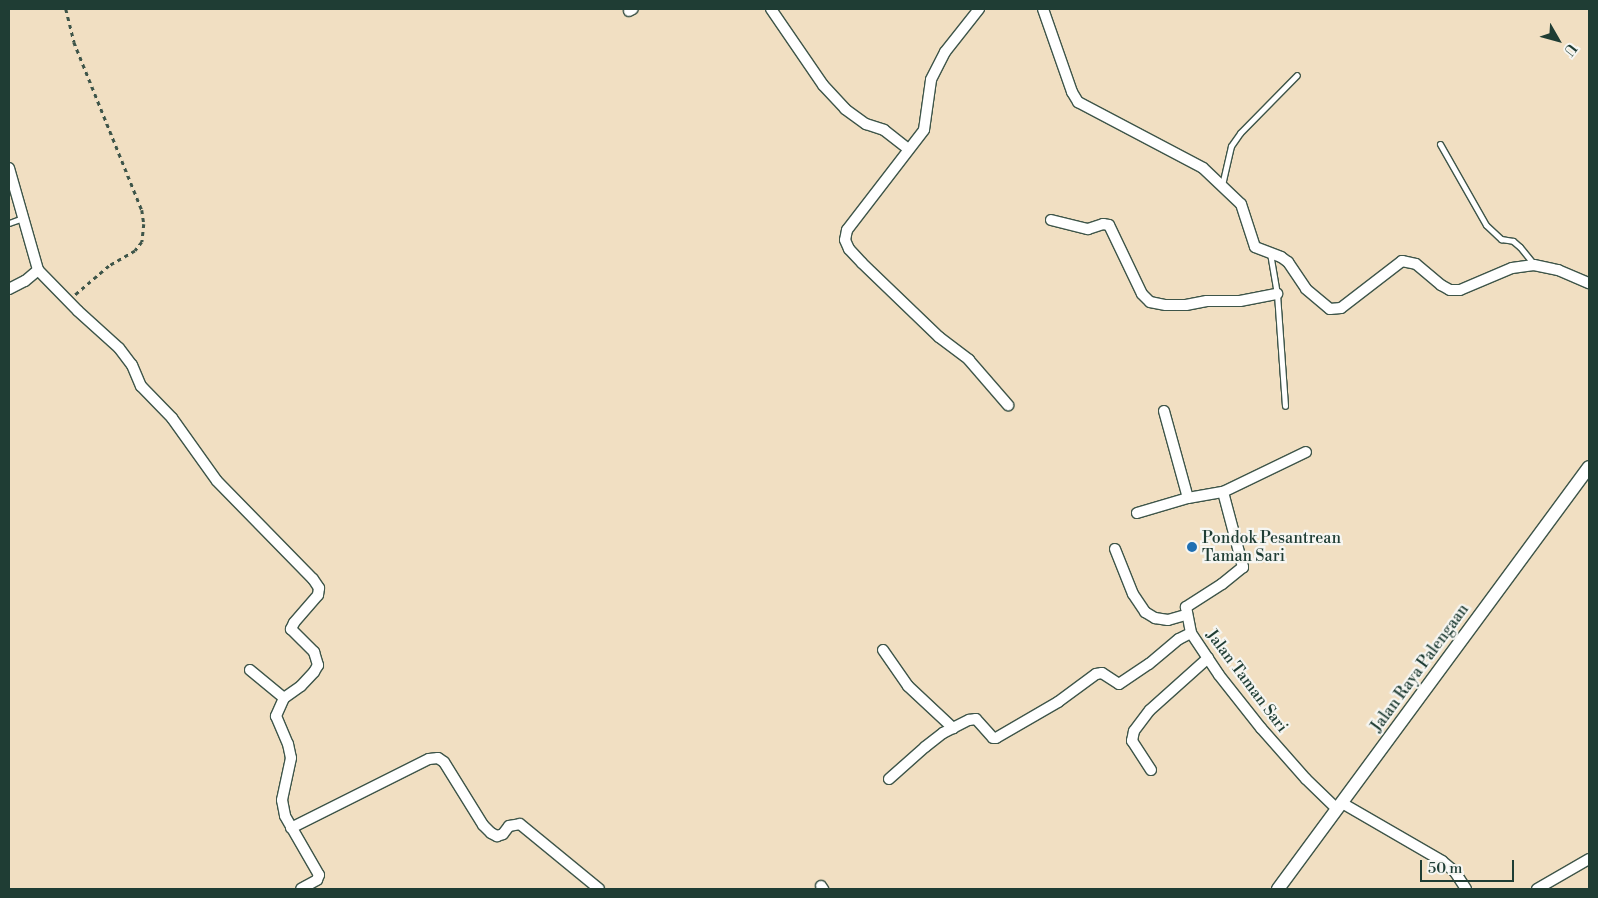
<!DOCTYPE html>
<html>
<head>
<meta charset="utf-8">
<style>
	body { margin:0 }
	#map { position:relative; width:1598px; height:898px; overflow:hidden; background:#f1dfc2; font-family:"Libre Bodoni",serif }
	div>[style] { position:absolute }
	.path>* { height:2.5px; margin-top:-1.25px; transform-origin:0; background:repeating-linear-gradient(90deg,#3e5549 0 4px,transparent 0 8px) }
	.roads { filter:drop-shadow(1px 0 #3e5549) drop-shadow(-1px 0 #3e5549) drop-shadow(0 1px #3e5549) drop-shadow(0 -1px #3e5549) }
	.service>* { height:5px; margin:-2.5px; padding:0 2.5px; transform-origin:2.5px; border-radius:2.5px; background:#fff }
	.minor>* { height:10px; margin:-5px; padding:0 5px; transform-origin:5px; border-radius:5px; background:#fff }
	.tertiary>* { height:12px; margin:-6px; padding:0 6px; transform-origin:6px; border-radius:6px; background:#fff }
	.dots>* { width:14px; height:14px; translate:-50% -50%; box-sizing:border-box; border:2px solid #f6f6f2; border-radius:50% }
	span { translate:-50% -50%; white-space:nowrap; text-align:center; line-height:1.15; -webkit-text-stroke:4.5px #f6f6f2; paint-order:stroke }
	.poi-label { font-size:16px; color:#1f3d34 }
	.left { translate:0 -50%; text-align:left }
	.street-label { font-size:16px; color:#1f3d34 }
	.frame { position:absolute; inset:0; border:10px solid #1f3d34; pointer-events:none }
	.north { position:absolute; left:1533px; top:15px; width:50px; height:50px; -webkit-text-stroke:4px #f6f6f2; paint-order:stroke; rotate:128deg; font-size:14px; font-weight:700; line-height:20px; text-align:center; color:#1f3d34 }
	.north::after { content:''; display:block; margin:auto; width:18px; height:22px; background:#1f3d34; clip-path:polygon(50% 0,100% 100%,50% 72%,0 100%) }
	.scale { position:absolute; left:1420px; top:860px; width:94px; height:22px; box-sizing:border-box; border:2px solid #1f3d34; border-top:0; padding-left:6px; font-size:15px; line-height:18px; white-space:nowrap; color:#1f3d34; -webkit-text-stroke:4px #f6f6f2; paint-order:stroke }
</style>
</head>
<body>
<div id="map">
	<div class="path">
		<div style="left:66px;top:9px;width:34px;rotate:76deg"></div>
		<div style="left:74px;top:42px;width:181px;rotate:68deg"></div>
		<div style="left:142px;top:210px;width:14px;rotate:82deg"></div>
		<div style="left:144px;top:224px;width:18px;rotate:96deg"></div>
		<div style="left:142px;top:242px;width:11px;rotate:128deg"></div>
		<div style="left:135px;top:251px;width:30px;rotate:150deg"></div>
		<div style="left:109px;top:266px;width:45px;rotate:139.5deg"></div>
	</div>
	<div class="roads">
		<div class="service">
			<div style="left:1440px;top:144px;width:93px;rotate:60.4deg"></div>
			<div style="left:1486px;top:225px;width:21px;rotate:43deg"></div>
			<div style="left:1501px;top:239px;width:12px;rotate:9deg"></div>
			<div style="left:1513px;top:241px;width:9px;rotate:41deg"></div>
			<div style="left:1520px;top:247px;width:22px;rotate:51deg"></div>
			<div style="left:1222px;top:185px;width:40px;rotate:-77deg"></div>
			<div style="left:1231px;top:146px;width:16px;rotate:-55deg"></div>
			<div style="left:1240px;top:133px;width:81px;rotate:-45.5deg"></div>
			<div style="left:9px;top:223px;width:15px;rotate:-20deg"></div>
			<div style="left:1270px;top:253px;width:42px;rotate:80.3deg"></div>
			<div style="left:1277px;top:294px;width:112px;rotate:85.9deg"></div>
		</div>
		<div class="minor">
			<div style="left:771px;top:9px;width:92px;rotate:55.6deg"></div>
			<div style="left:823px;top:85px;width:33px;rotate:47deg"></div>
			<div style="left:845px;top:109px;width:26px;rotate:36deg"></div>
			<div style="left:866px;top:124px;width:19px;rotate:18deg"></div>
			<div style="left:884px;top:130px;width:31px;rotate:38deg"></div>
			<div style="left:979px;top:9px;width:55px;rotate:128.3deg"></div>
			<div style="left:945px;top:52px;width:31px;rotate:117deg"></div>
			<div style="left:931px;top:80px;width:50px;rotate:98deg"></div>
			<div style="left:924px;top:130px;width:126px;rotate:127.6deg"></div>
			<div style="left:847px;top:230px;width:10px;rotate:101deg"></div>
			<div style="left:845px;top:240px;width:10px;rotate:66deg"></div>
			<div style="left:849px;top:249px;width:19px;rotate:47deg"></div>
			<div style="left:862px;top:263px;width:107px;rotate:43.9deg"></div>
			<div style="left:939px;top:337px;width:38px;rotate:37deg"></div>
			<div style="left:969px;top:360px;width:60px;rotate:49.1deg"></div>
			<div style="left:1043px;top:9px;width:88px;rotate:70.7deg"></div>
			<div style="left:1072px;top:92px;width:12px;rotate:59deg"></div>
			<div style="left:1078px;top:102px;width:141px;rotate:27.8deg"></div>
			<div style="left:1203px;top:168px;width:52px;rotate:43.5deg"></div>
			<div style="left:1241px;top:204px;width:45px;rotate:72deg"></div>
			<div style="left:1255px;top:247px;width:28px;rotate:21deg"></div>
			<div style="left:1281px;top:257px;width:9px;rotate:36deg"></div>
			<div style="left:1288px;top:262px;width:32px;rotate:56deg"></div>
			<div style="left:1306px;top:289px;width:31px;rotate:40deg"></div>
			<div style="left:1330px;top:309px;width:11px;rotate:-5deg"></div>
			<div style="left:1341px;top:308px;width:77px;rotate:-37.6deg"></div>
			<div style="left:1402px;top:261px;width:14px;rotate:12deg"></div>
			<div style="left:1416px;top:264px;width:33px;rotate:40deg"></div>
			<div style="left:1441px;top:285px;width:10px;rotate:29deg"></div>
			<div style="left:1450px;top:290px;width:10px"></div>
			<div style="left:1460px;top:290px;width:56px;rotate:-22.9deg"></div>
			<div style="left:1512px;top:268px;width:22px;rotate:-8deg"></div>
			<div style="left:1534px;top:265px;width:25px;rotate:12deg"></div>
			<div style="left:1558px;top:270px;width:34px;rotate:23deg"></div>
			<div style="left:629px;top:11px;width:4px;rotate:-27deg"></div>
			<div style="left:9px;top:168px;width:106px;rotate:74.1deg"></div>
			<div style="left:38px;top:270px;width:57px;rotate:45.7deg"></div>
			<div style="left:78px;top:311px;width:55px;rotate:42.1deg"></div>
			<div style="left:119px;top:348px;width:21px;rotate:53deg"></div>
			<div style="left:132px;top:365px;width:23px;rotate:67deg"></div>
			<div style="left:141px;top:386px;width:45px;rotate:45.9deg"></div>
			<div style="left:172px;top:418px;width:77px;rotate:54.5deg"></div>
			<div style="left:217px;top:481px;width:137px;rotate:45.6deg"></div>
			<div style="left:313px;top:579px;width:11px;rotate:56deg"></div>
			<div style="left:319px;top:588px;width:7px;rotate:98deg"></div>
			<div style="left:318px;top:595px;width:37px;rotate:131deg"></div>
			<div style="left:294px;top:623px;width:7px;rotate:117deg"></div>
			<div style="left:291px;top:629px;width:33px;rotate:45deg"></div>
			<div style="left:314px;top:652px;width:14px;rotate:73deg"></div>
			<div style="left:318px;top:665px;width:8px;rotate:120deg"></div>
			<div style="left:314px;top:672px;width:19px;rotate:133deg"></div>
			<div style="left:301px;top:686px;width:21px;rotate:145deg"></div>
			<div style="left:284px;top:698px;width:20px;rotate:114deg"></div>
			<div style="left:276px;top:716px;width:30px;rotate:67deg"></div>
			<div style="left:288px;top:744px;width:14px;rotate:78deg"></div>
			<div style="left:291px;top:758px;width:43px;rotate:102.1deg"></div>
			<div style="left:282px;top:800px;width:16px;rotate:79deg"></div>
			<div style="left:285px;top:816px;width:68px;rotate:60deg"></div>
			<div style="left:319px;top:875px;width:5px;rotate:112deg"></div>
			<div style="left:317px;top:880px;width:18px;rotate:151deg"></div>
			<div style="left:1051px;top:220px;width:38px;rotate:14deg"></div>
			<div style="left:1088px;top:229px;width:16px;rotate:-18deg"></div>
			<div style="left:1103px;top:224px;width:6px;rotate:9deg"></div>
			<div style="left:1109px;top:225px;width:76px;rotate:64.4deg"></div>
			<div style="left:1142px;top:294px;width:11px;rotate:45deg"></div>
			<div style="left:1150px;top:302px;width:16px;rotate:11deg"></div>
			<div style="left:1166px;top:305px;width:20px"></div>
			<div style="left:1186px;top:305px;width:21px;rotate:-11deg"></div>
			<div style="left:1207px;top:301px;width:33px"></div>
			<div style="left:1240px;top:301px;width:38px;rotate:-11deg"></div>
			<div style="left:9px;top:289px;width:18px;rotate:-27deg"></div>
			<div style="left:25px;top:281px;width:17px;rotate:-40deg"></div>
			<div style="left:1164px;top:411px;width:90px;rotate:74.6deg"></div>
			<div style="left:1223px;top:492px;width:78px;rotate:75.1deg"></div>
			<div style="left:1243px;top:567px;width:27px;rotate:141deg"></div>
			<div style="left:1222px;top:584px;width:43px;rotate:147.4deg"></div>
			<div style="left:1186px;top:607px;width:26px;rotate:79deg"></div>
			<div style="left:1191px;top:633px;width:50px;rotate:56.3deg"></div>
			<div style="left:1219px;top:675px;width:68px;rotate:51.6deg"></div>
			<div style="left:1261px;top:728px;width:68px;rotate:48.6deg"></div>
			<div style="left:1306px;top:779px;width:43px;rotate:44.1deg"></div>
			<div style="left:1137px;top:513px;width:53px;rotate:-16.4deg"></div>
			<div style="left:1188px;top:498px;width:36px;rotate:-10deg"></div>
			<div style="left:1223px;top:492px;width:92px;rotate:-25.7deg"></div>
			<div style="left:1115px;top:549px;width:48px;rotate:68.2deg"></div>
			<div style="left:1133px;top:594px;width:22px;rotate:56deg"></div>
			<div style="left:1145px;top:612px;width:12px;rotate:31deg"></div>
			<div style="left:1155px;top:618px;width:13px;rotate:9deg"></div>
			<div style="left:1168px;top:620px;width:19px;rotate:-16deg"></div>
			<div style="left:883px;top:650px;width:44px;rotate:55.2deg"></div>
			<div style="left:908px;top:686px;width:62px;rotate:43deg"></div>
			<div style="left:250px;top:670px;width:44px;rotate:39.5deg"></div>
			<div style="left:1151px;top:770px;width:35px;rotate:-123deg"></div>
			<div style="left:1132px;top:741px;width:10px;rotate:-79deg"></div>
			<div style="left:1134px;top:731px;width:26px;rotate:-53deg"></div>
			<div style="left:1150px;top:710px;width:78px;rotate:-41.9deg"></div>
			<div style="left:889px;top:779px;width:48px;rotate:-41.6deg"></div>
			<div style="left:925px;top:747px;width:23px;rotate:-38deg"></div>
			<div style="left:943px;top:733px;width:29px;rotate:-27deg"></div>
			<div style="left:969px;top:720px;width:7px;rotate:-8deg"></div>
			<div style="left:976px;top:719px;width:25px;rotate:48deg"></div>
			<div style="left:993px;top:738px;width:3px"></div>
			<div style="left:996px;top:738px;width:72px;rotate:-30.1deg"></div>
			<div style="left:1058px;top:702px;width:47px;rotate:-36.4deg"></div>
			<div style="left:1096px;top:674px;width:6px;rotate:-9deg"></div>
			<div style="left:1102px;top:673px;width:20px;rotate:33deg"></div>
			<div style="left:1119px;top:684px;width:36px;rotate:-34deg"></div>
			<div style="left:1149px;top:664px;width:39px;rotate:-40deg"></div>
			<div style="left:1179px;top:639px;width:13px;rotate:-27deg"></div>
			<div style="left:1342px;top:803px;width:116px;rotate:30.1deg"></div>
			<div style="left:1442px;top:861px;width:17px;rotate:40deg"></div>
			<div style="left:1455px;top:872px;width:20px;rotate:57deg"></div>
			<div style="left:291px;top:828px;width:154px;rotate:-26.6deg"></div>
			<div style="left:429px;top:759px;width:9px;rotate:-6deg"></div>
			<div style="left:438px;top:758px;width:7px;rotate:34deg"></div>
			<div style="left:444px;top:762px;width:74px;rotate:58.2deg"></div>
			<div style="left:483px;top:825px;width:11px;rotate:45deg"></div>
			<div style="left:491px;top:833px;width:7px;rotate:27deg"></div>
			<div style="left:497px;top:836px;width:6px;rotate:-18deg"></div>
			<div style="left:503px;top:834px;width:10px;rotate:-53deg"></div>
			<div style="left:509px;top:826px;width:11px;rotate:-10deg"></div>
			<div style="left:520px;top:824px;width:102px;rotate:39.4deg"></div>
			<div style="left:821px;top:886px;width:4px;rotate:56deg"></div>
			<div style="left:1537px;top:889px;width:60px;rotate:-30deg"></div>
		</div>
		<div class="tertiary">
			<div style="left:1278px;top:889px;width:524px;rotate:-53.61deg"></div>
		</div>
	</div>
	<div class="dots">
		<div style="left:1192px;top:547px;background:#1f6fb2"></div>
	</div>
	<div class="poi-label">
		<span class="left" style="left:1202px;top:547px">Pondok Pesantrean<br>Taman Sari</span>
	</div>
	<div class="street-label">
		<span style="left:1420px;top:668px;rotate:-54deg">Jalan Raya Palengaan</span>
		<span style="left:1247px;top:681px;rotate:53deg">Jalan Taman Sari</span>
	</div>
	<div class="frame"></div>
	<div class="north">U</div>
	<div class="scale">50 m</div>
</div>
</body>
</html>
